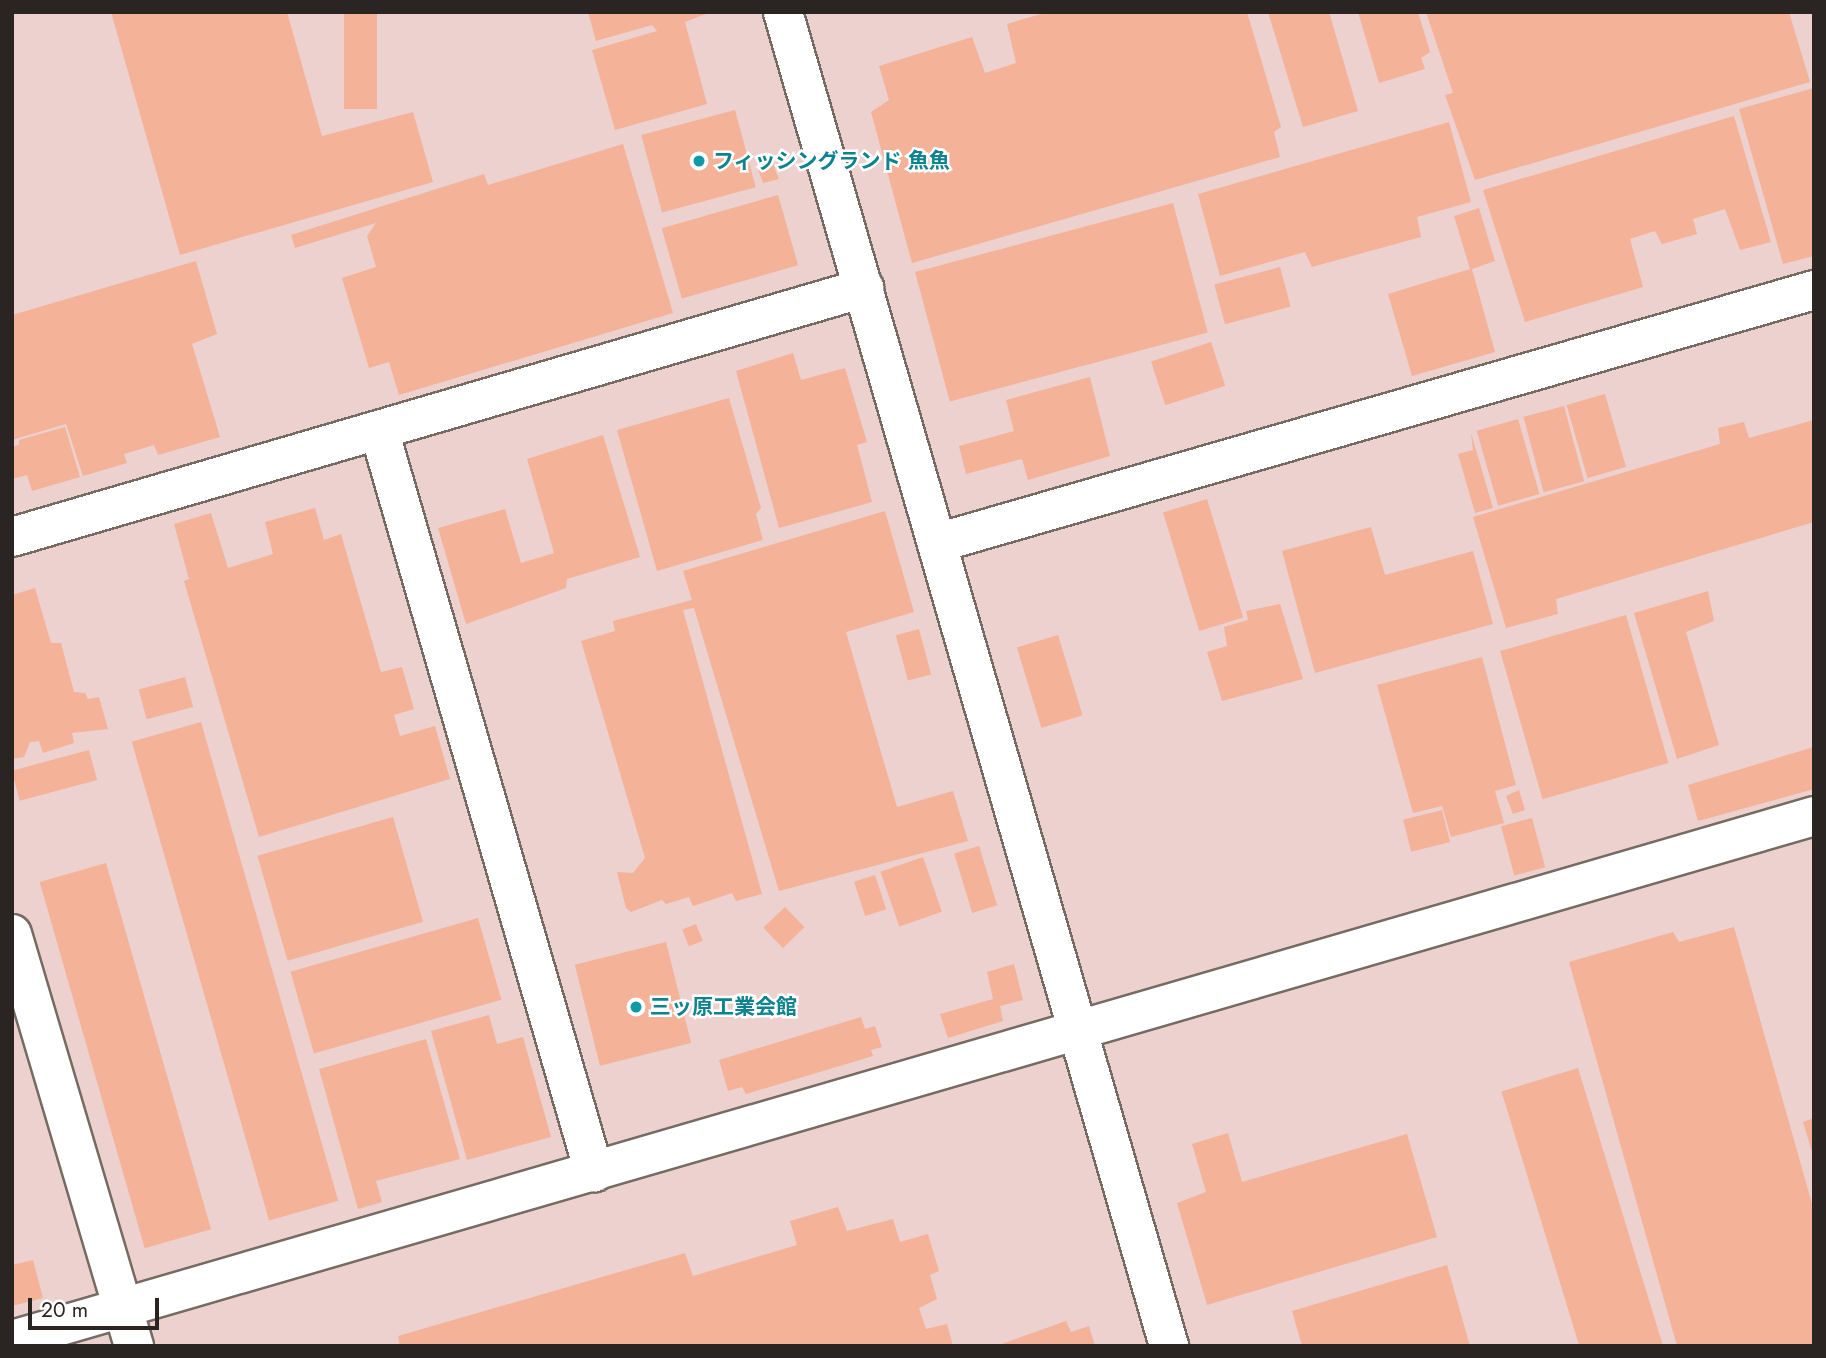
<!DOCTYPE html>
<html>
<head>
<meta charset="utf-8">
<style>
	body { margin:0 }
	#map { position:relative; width:1826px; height:1358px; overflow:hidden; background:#ece0d5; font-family:Jost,"Noto Sans JP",sans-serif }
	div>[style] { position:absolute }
	.industrial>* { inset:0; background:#ecd1cf; transform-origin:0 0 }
	.building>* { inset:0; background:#f4b298; transform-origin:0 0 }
	.roads { filter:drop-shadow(2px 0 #766b62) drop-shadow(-2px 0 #766b62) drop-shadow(0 2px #766b62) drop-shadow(0 -2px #766b62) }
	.minor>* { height:38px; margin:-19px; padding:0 19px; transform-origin:19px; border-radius:19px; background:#fff }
	.dots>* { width:19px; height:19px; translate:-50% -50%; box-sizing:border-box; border:4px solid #fff; border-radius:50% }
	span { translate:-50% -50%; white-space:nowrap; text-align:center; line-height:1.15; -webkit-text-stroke:5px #fff; paint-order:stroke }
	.culture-label { font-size:21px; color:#0d838f; font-weight:700 }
	.left { translate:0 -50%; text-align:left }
	.frame { position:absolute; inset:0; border:14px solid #2a2522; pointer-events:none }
	.scale { position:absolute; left:28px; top:1298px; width:131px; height:32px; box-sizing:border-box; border:4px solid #2a2522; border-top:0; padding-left:9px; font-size:21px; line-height:24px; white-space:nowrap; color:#2a2522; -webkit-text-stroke:5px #fff; paint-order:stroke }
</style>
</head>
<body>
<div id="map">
	<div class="industrial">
		<div style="left:1814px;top:12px;width:1334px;height:1802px;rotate:90deg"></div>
	</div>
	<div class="building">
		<div style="clip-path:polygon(111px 12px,287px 12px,322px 136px,413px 112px,433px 182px,180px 255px)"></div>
		<div style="left:344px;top:12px;width:33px;height:97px"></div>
		<div style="clip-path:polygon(588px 12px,711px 12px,685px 22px,707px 104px,615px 130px,592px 50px,657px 31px,652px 25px,596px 41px)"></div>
		<div style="clip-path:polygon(1048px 12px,1247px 12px,1281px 127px,1274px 132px,1280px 157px,912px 263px,871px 112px,889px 100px,879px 66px,972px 37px,985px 73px,1016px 63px,1007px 24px)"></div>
		<div style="clip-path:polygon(1268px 12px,1329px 12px,1358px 111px,1303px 127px)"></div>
		<div style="clip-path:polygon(1358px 12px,1418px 12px,1430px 52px,1421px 58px,1425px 69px,1379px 83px)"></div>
		<div style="clip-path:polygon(1426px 12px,1789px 12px,1810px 82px,1475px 180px,1445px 95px,1453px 93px)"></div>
		<div style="clip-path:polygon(1814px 88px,1814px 256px,1783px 264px,1739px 109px)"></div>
		<div style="left:735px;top:110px;width:80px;height:97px;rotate:75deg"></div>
		<div style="clip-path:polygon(1734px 116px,1771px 242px,1740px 250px,1725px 209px,1693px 219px,1697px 234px,1662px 244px,1655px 231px,1630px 239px,1643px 287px,1525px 322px,1483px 190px)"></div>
		<div style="clip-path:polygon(1449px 122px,1471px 202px,1417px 217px,1421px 237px,1312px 267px,1305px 252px,1220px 276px,1198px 194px)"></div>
		<div style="clip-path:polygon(623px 144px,673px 313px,399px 395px,389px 362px,369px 368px,342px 278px,376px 267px,367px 236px,376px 223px,295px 248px,291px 235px,484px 174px,488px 185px)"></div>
		<div style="clip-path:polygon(773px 164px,779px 179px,763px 183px,758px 169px)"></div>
		<div style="left:778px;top:195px;width:73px;height:121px;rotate:74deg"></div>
		<div style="left:1173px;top:203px;width:134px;height:267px;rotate:75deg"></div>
		<div style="clip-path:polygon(1479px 208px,1495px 261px,1472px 269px,1495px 352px,1412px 376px,1388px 294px,1470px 269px,1454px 216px)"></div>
		<div style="clip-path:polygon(196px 261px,217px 334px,192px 344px,220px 437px,158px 455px,154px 445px,124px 454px,127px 463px,83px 476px,66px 424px,12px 440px,12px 315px)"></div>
		<div style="left:1280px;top:267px;width:41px;height:68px;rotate:75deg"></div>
		<div style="left:1211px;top:342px;width:46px;height:63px;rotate:72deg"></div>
		<div style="clip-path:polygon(793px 353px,801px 380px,845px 368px,867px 442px,857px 445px,872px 502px,779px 528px,736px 371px)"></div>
		<div style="clip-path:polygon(1090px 377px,1110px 456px,1028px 480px,1022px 459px,966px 474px,959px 446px,1014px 431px,1006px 400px)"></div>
		<div style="left:1605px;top:394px;width:76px;height:40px;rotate:74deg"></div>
		<div style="clip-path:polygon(729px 398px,761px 508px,756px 514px,763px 540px,657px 571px,617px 430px)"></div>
		<div style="left:1564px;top:406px;width:78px;height:42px;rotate:75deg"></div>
		<div style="left:1518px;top:419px;width:78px;height:43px;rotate:74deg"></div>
		<div style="clip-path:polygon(1814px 420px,1814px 522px,1556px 599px,1558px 614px,1506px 628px,1473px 517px,1720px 444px,1718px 428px,1744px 422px,1749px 438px)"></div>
		<div style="clip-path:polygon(65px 427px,80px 477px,32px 491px,27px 475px,12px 479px,12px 447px,19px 445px,19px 440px)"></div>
		<div style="clip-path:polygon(1471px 433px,1493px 508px,1475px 513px,1458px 454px,1473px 450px)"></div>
		<div style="clip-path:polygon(603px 435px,640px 557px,567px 579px,566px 588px,466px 624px,438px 528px,505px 509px,521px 563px,554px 553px,527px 459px)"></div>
		<div style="left:1207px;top:499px;width:124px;height:46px;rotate:73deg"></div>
		<div style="clip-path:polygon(315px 508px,324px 540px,341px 534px,381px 672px,402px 667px,414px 709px,394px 715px,400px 736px,435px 726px,450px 779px,259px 837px,184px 581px,189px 579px,174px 524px,211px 513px,228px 568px,273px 554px,265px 522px)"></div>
		<div style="clip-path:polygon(885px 511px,914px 612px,846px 632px,897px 807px,953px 791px,968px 841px,779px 891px,694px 608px,683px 610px,762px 894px,736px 901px,732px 893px,693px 906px,689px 897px,666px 904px,662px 900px,631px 912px,626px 908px,617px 872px,633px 873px,645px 858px,581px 641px,615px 631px,613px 621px,692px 600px,683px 571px)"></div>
		<div style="clip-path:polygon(1371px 527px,1385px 575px,1473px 551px,1493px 624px,1315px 673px,1282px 551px)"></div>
		<div style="clip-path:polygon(35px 588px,51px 643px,61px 643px,74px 692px,85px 693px,88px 699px,99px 697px,108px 729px,72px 733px,74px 743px,43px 753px,39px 741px,30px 742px,24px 757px,12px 759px,12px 595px)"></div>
		<div style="clip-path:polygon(1708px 591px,1714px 621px,1686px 632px,1719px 745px,1677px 759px,1634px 613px)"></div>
		<div style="clip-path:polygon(1280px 604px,1303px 679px,1222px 701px,1207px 652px,1227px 646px,1224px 627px,1248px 620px,1246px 611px)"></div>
		<div style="left:1626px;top:615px;width:154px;height:131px;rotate:74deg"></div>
		<div style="left:919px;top:629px;width:47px;height:24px;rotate:75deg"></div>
		<div style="left:1058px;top:635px;width:84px;height:43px;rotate:73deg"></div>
		<div style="clip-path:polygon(1482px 657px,1516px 785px,1495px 791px,1504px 823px,1451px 837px,1442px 806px,1413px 813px,1377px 685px)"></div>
		<div style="left:185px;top:677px;width:31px;height:48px;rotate:75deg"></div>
		<div style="left:201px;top:722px;width:498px;height:72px;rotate:74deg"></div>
		<div style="clip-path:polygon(1814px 747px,1814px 789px,1698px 821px,1688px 785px)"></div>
		<div style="left:89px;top:750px;width:31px;height:80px;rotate:75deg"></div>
		<div style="clip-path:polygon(1519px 790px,1525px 810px,1513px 814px,1506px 796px)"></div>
		<div style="left:1442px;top:810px;width:33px;height:40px;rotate:76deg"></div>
		<div style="left:393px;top:817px;width:109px;height:141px;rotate:74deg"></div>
		<div style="left:1532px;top:818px;width:51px;height:32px;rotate:75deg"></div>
		<div style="left:979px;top:846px;width:62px;height:26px;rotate:73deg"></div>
		<div style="left:923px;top:857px;width:58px;height:45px;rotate:71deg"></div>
		<div style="left:106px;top:863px;width:381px;height:69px;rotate:74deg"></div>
		<div style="left:875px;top:875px;width:36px;height:22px;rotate:72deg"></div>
		<div style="left:785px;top:907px;width:28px;height:30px;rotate:46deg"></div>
		<div style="left:478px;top:918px;width:85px;height:195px;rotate:74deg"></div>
		<div style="left:696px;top:924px;width:18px;height:15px;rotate:68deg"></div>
		<div style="clip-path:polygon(1734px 927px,1814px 1211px,1814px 1346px,1677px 1346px,1569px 962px,1673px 932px,1679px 942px)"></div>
		<div style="left:666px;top:942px;width:104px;height:94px;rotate:76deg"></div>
		<div style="clip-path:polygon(1014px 964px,1023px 1000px,1000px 1006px,1003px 1021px,948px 1038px,940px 1014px,993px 999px,987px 972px)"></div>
		<div style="clip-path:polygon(489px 1015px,497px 1044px,523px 1037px,551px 1137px,467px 1160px,431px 1031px)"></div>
		<div style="clip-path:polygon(861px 1017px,865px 1029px,875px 1026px,882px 1047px,871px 1050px,873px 1056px,746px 1094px,742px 1087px,728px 1091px,719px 1060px)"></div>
		<div style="clip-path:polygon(426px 1039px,460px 1159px,376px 1181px,382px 1202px,358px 1209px,319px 1069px)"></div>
		<div style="left:1578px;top:1068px;width:290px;height:80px;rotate:73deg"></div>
		<div style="clip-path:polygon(1814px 1118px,1814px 1154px,1813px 1155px,1803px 1122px)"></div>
		<div style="clip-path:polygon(1228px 1133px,1242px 1182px,1407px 1134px,1437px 1237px,1207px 1305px,1177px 1203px,1206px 1192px,1192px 1144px)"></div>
		<div style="clip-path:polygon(838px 1207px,847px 1231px,893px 1219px,900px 1242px,928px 1234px,939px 1271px,930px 1275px,937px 1299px,919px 1308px,926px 1329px,947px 1324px,953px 1346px,400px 1346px,398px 1336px,685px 1253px,693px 1276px,797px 1245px,790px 1221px)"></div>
		<div style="clip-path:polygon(33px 1260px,43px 1298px,12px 1306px,12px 1265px)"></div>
		<div style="clip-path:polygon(1447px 1265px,1470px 1346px,1302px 1346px,1292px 1311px)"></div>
		<div style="clip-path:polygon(1066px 1321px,1071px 1332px,1089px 1326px,1095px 1346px,996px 1346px)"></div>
	</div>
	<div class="roads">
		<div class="minor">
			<div style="left:783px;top:12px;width:1389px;rotate:73.86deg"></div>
			<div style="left:379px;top:430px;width:773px;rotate:73.84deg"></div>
			<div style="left:12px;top:537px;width:888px;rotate:-16.29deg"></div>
			<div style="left:937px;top:543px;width:913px;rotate:-16.09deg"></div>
			<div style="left:12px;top:934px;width:430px;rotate:73.5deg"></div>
			<div style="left:12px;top:1340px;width:1877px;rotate:-16.21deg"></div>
		</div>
	</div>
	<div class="dots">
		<div style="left:699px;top:161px;background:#0f9aa8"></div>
		<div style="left:636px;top:1007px;background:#0f9aa8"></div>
	</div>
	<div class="culture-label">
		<span class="left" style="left:713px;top:161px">フィッシングランド 魚魚</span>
		<span class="left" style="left:650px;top:1007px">三ッ原工業会館</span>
	</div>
	<div class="frame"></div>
	<div class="scale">20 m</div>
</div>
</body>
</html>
